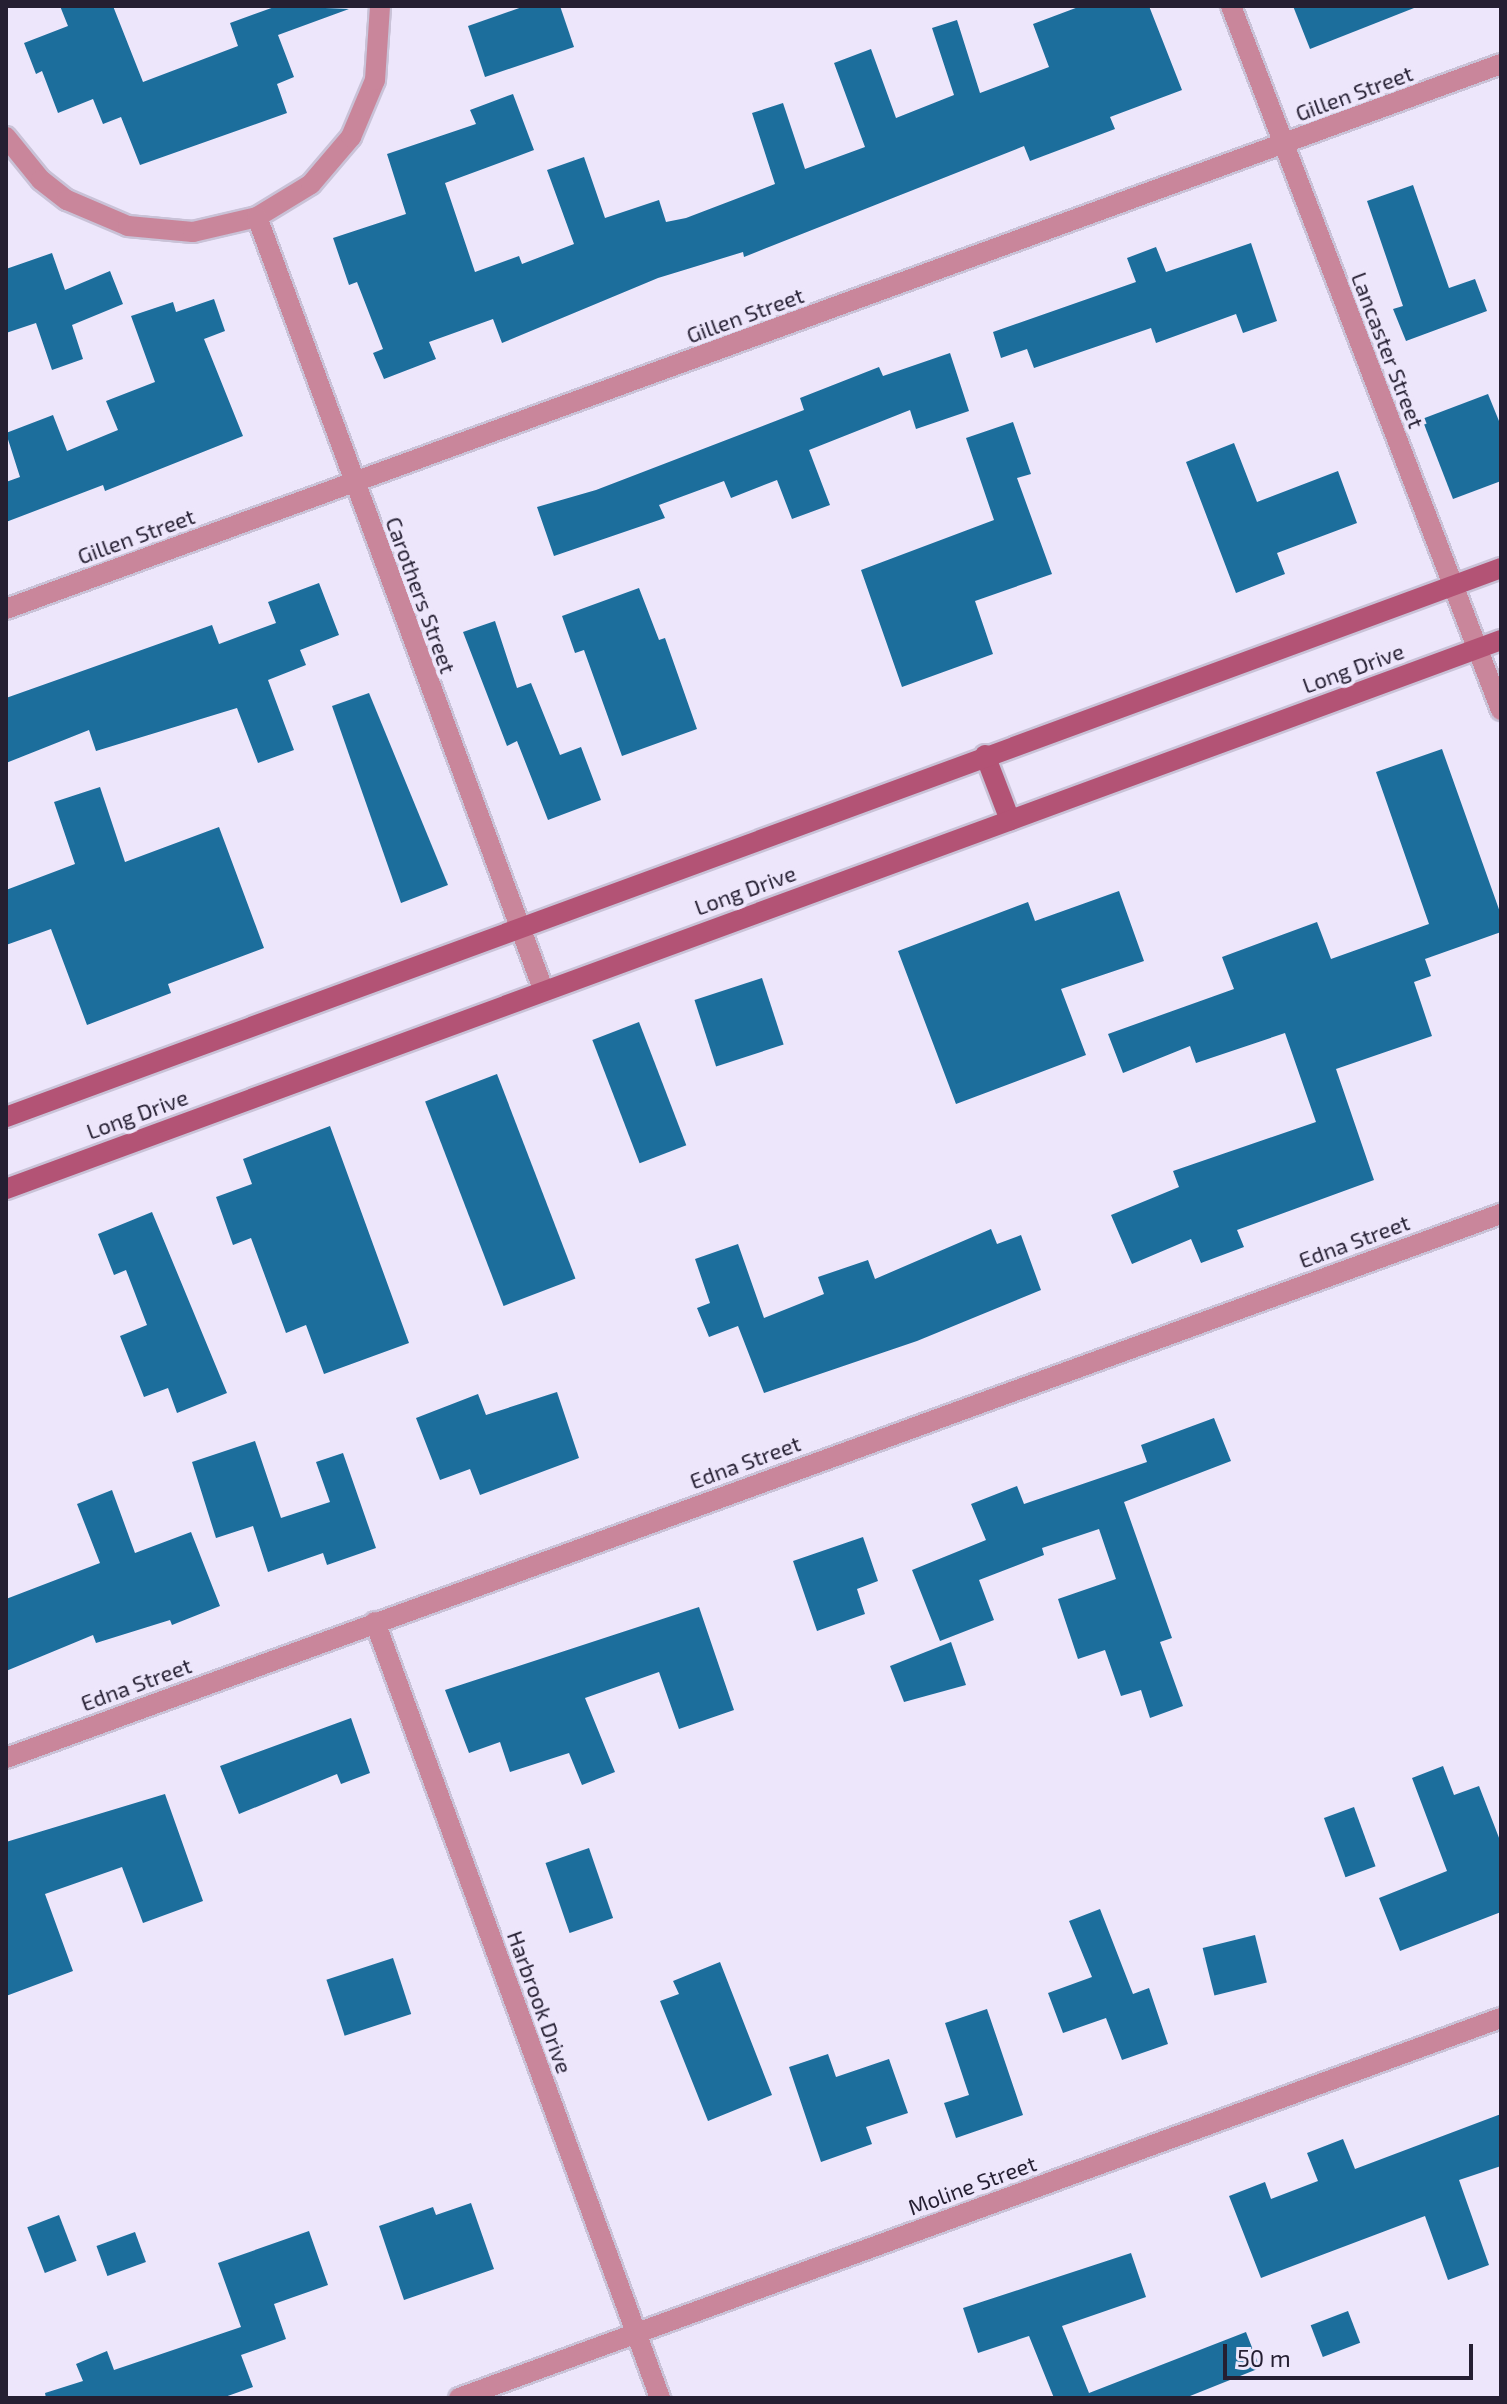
<!DOCTYPE html>
<html>
<head>
<meta charset="utf-8">
<style>
	body { margin:0 }
	#map { position:relative; width:1507px; height:2404px; overflow:hidden; background:#ede6fb; font-family:"Exo 2",sans-serif }
	div>[style] { position:absolute }
	.building>* { inset:0; background:#1c6e9c; transform-origin:0 0 }
	.roads { filter:drop-shadow(2px 0 #c9c2d7) drop-shadow(-2px 0 #c9c2d7) drop-shadow(0 2px #c9c2d7) drop-shadow(0 -2px #c9c2d7) }
	.minor>* { height:20px; margin:-10px; padding:0 10px; transform-origin:10px; border-radius:10px; background:#c9869b }
	.secondary>* { height:20px; margin:-10px; padding:0 10px; transform-origin:10px; border-radius:10px; background:#b35375 }
	span { translate:-50% -50%; white-space:nowrap; text-align:center; line-height:1.15; -webkit-text-stroke:8px #ede6fb; paint-order:stroke }
	.street-label { font-size:22px; color:#251f32 }
	.frame { position:absolute; inset:0; border:8px solid #251f32; pointer-events:none }
	.scale { position:absolute; left:1223px; top:2344px; width:250px; height:36px; box-sizing:border-box; border:4px solid #251f32; border-top:0; padding-left:10px; font-size:24px; line-height:28px; white-space:nowrap; color:#251f32; -webkit-text-stroke:6px #ede6fb; paint-order:stroke }
</style>
</head>
<body>
<div id="map">
	<div class="building">
		<div style="clip-path:polygon(60px 6px,113px 6px,143px 82px,238px 46px,230px 23px,277px 6px,349px 9px,278px 35px,294px 77px,277px 84px,287px 113px,140px 165px,121px 117px,103px 124px,93px 99px,58px 113px,42px 71px,36px 74px,24px 43px,68px 26px)"></div>
		<div style="clip-path:polygon(525px 6px,560px 6px,574px 47px,485px 77px,468px 26px)"></div>
		<div style="clip-path:polygon(1081px 6px,1149px 6px,1182px 90px,1110px 117px,1115px 129px,1030px 161px,1024px 146px,744px 257px,743px 252px,658px 278px,502px 343px,493px 319px,429px 342px,436px 359px,384px 379px,373px 353px,383px 349px,357px 282px,349px 285px,333px 238px,406px 214px,387px 154px,476px 124px,470px 110px,513px 94px,534px 150px,445px 183px,475px 272px,519px 256px,522px 264px,574px 244px,547px 170px,584px 157px,605px 218px,659px 200px,666px 222px,686px 218px,775px 184px,752px 113px,783px 103px,805px 169px,865px 147px,834px 63px,871px 49px,896px 118px,954px 95px,932px 28px,957px 20px,980px 93px,1049px 67px,1033px 24px)"></div>
		<div style="clip-path:polygon(1293px 6px,1414px 6px,1414px 8px,1310px 49px)"></div>
		<div style="clip-path:polygon(1413px 185px,1449px 288px,1475px 279px,1487px 311px,1406px 341px,1393px 309px,1403px 306px,1367px 201px)"></div>
		<div style="clip-path:polygon(1251px 243px,1277px 321px,1243px 333px,1236px 314px,1156px 343px,1151px 328px,1034px 368px,1027px 349px,1001px 358px,993px 332px,1136px 282px,1127px 258px,1156px 247px,1166px 272px)"></div>
		<div style="clip-path:polygon(52px 253px,65px 290px,110px 271px,123px 304px,72px 325px,83px 359px,52px 370px,36px 323px,6px 333px,6px 269px)"></div>
		<div style="clip-path:polygon(214px 299px,225px 331px,204px 339px,243px 436px,105px 491px,103px 485px,6px 522px,6px 482px,20px 477px,6px 433px,53px 415px,67px 451px,118px 430px,106px 401px,155px 382px,131px 316px,173px 302px,176px 312px)"></div>
		<div style="clip-path:polygon(950px 353px,969px 411px,916px 429px,910px 410px,809px 450px,830px 505px,792px 519px,777px 480px,731px 498px,724px 481px,659px 505px,665px 518px,554px 556px,537px 507px,596px 490px,804px 410px,800px 398px,879px 367px,883px 376px)"></div>
		<div style="clip-path:polygon(1488px 394px,1501px 426px,1501px 481px,1453px 499px,1422px 419px)"></div>
		<div style="clip-path:polygon(1013px 422px,1031px 474px,1017px 478px,1052px 574px,975px 601px,993px 654px,902px 687px,861px 570px,994px 520px,966px 438px)"></div>
		<div style="clip-path:polygon(1234px 443px,1257px 502px,1338px 471px,1357px 523px,1277px 553px,1285px 574px,1236px 593px,1186px 462px)"></div>
		<div style="clip-path:polygon(319px 583px,339px 635px,300px 650px,306px 665px,268px 680px,294px 750px,258px 763px,237px 708px,96px 751px,89px 730px,6px 763px,6px 698px,212px 625px,219px 644px,276px 623px,268px 602px)"></div>
		<div style="clip-path:polygon(639px 588px,659px 640px,665px 638px,697px 729px,622px 756px,584px 650px,575px 653px,562px 616px)"></div>
		<div style="clip-path:polygon(495px 621px,517px 688px,531px 683px,560px 755px,581px 747px,601px 800px,548px 820px,517px 741px,507px 746px,463px 632px)"></div>
		<div style="clip-path:polygon(369px 693px,448px 885px,401px 903px,332px 706px)"></div>
		<div style="clip-path:polygon(1442px 749px,1501px 915px,1501px 932px,1425px 959px,1431px 976px,1414px 982px,1432px 1036px,1336px 1069px,1374px 1180px,1237px 1230px,1244px 1247px,1201px 1263px,1191px 1239px,1132px 1264px,1111px 1215px,1179px 1187px,1173px 1171px,1316px 1122px,1285px 1033px,1196px 1063px,1190px 1046px,1123px 1073px,1108px 1034px,1234px 989px,1222px 957px,1317px 922px,1331px 959px,1429px 924px,1376px 772px)"></div>
		<div style="clip-path:polygon(100px 787px,125px 862px,219px 827px,264px 948px,168px 984px,171px 993px,87px 1025px,51px 929px,6px 945px,6px 890px,75px 864px,54px 802px)"></div>
		<div style="clip-path:polygon(1119px 891px,1144px 961px,1061px 989px,1086px 1055px,956px 1104px,898px 951px,1028px 902px,1035px 921px)"></div>
		<div style="left:762px;top:978px;width:70px;height:71px;rotate:72deg"></div>
		<div style="left:639px;top:1022px;width:132px;height:50px;rotate:69deg"></div>
		<div style="left:497px;top:1074px;width:219px;height:77px;rotate:69deg"></div>
		<div style="clip-path:polygon(330px 1126px,409px 1343px,324px 1374px,306px 1325px,286px 1333px,251px 1238px,233px 1245px,216px 1197px,252px 1184px,243px 1159px)"></div>
		<div style="clip-path:polygon(152px 1212px,227px 1393px,177px 1413px,168px 1388px,144px 1397px,120px 1336px,147px 1325px,126px 1270px,114px 1275px,98px 1234px)"></div>
		<div style="clip-path:polygon(991px 1229px,997px 1244px,1021px 1235px,1041px 1290px,917px 1341px,764px 1393px,738px 1326px,709px 1337px,697px 1308px,710px 1303px,695px 1259px,738px 1244px,764px 1318px,824px 1294px,818px 1277px,868px 1260px,875px 1279px)"></div>
		<div style="clip-path:polygon(557px 1392px,579px 1458px,480px 1495px,470px 1469px,440px 1480px,416px 1418px,478px 1394px,486px 1415px)"></div>
		<div style="clip-path:polygon(1214px 1418px,1231px 1461px,1124px 1502px,1172px 1638px,1160px 1642px,1183px 1706px,1150px 1718px,1141px 1690px,1121px 1696px,1105px 1650px,1078px 1659px,1058px 1599px,1116px 1579px,1099px 1529px,1042px 1548px,1044px 1555px,979px 1580px,994px 1620px,940px 1641px,912px 1570px,986px 1540px,971px 1504px,1017px 1486px,1024px 1504px,1147px 1462px,1141px 1445px)"></div>
		<div style="clip-path:polygon(255px 1441px,281px 1518px,330px 1502px,316px 1462px,343px 1453px,376px 1548px,327px 1565px,323px 1553px,268px 1572px,253px 1526px,216px 1538px,192px 1462px)"></div>
		<div style="clip-path:polygon(112px 1490px,135px 1553px,191px 1532px,220px 1606px,172px 1625px,170px 1620px,96px 1643px,93px 1635px,6px 1671px,6px 1599px,100px 1563px,77px 1504px)"></div>
		<div style="clip-path:polygon(863px 1537px,878px 1581px,857px 1589px,865px 1614px,817px 1631px,793px 1561px)"></div>
		<div style="clip-path:polygon(699px 1607px,734px 1710px,679px 1729px,659px 1672px,585px 1698px,615px 1772px,582px 1785px,569px 1753px,510px 1772px,500px 1742px,469px 1753px,445px 1690px)"></div>
		<div style="clip-path:polygon(951px 1642px,966px 1685px,904px 1702px,890px 1666px)"></div>
		<div style="clip-path:polygon(351px 1718px,370px 1773px,341px 1784px,337px 1774px,239px 1814px,220px 1766px)"></div>
		<div style="clip-path:polygon(1443px 1766px,1454px 1795px,1479px 1786px,1501px 1843px,1501px 1912px,1400px 1951px,1379px 1898px,1447px 1871px,1412px 1778px)"></div>
		<div style="clip-path:polygon(165px 1794px,203px 1901px,143px 1923px,122px 1867px,45px 1894px,73px 1971px,6px 1996px,6px 1842px)"></div>
		<div style="left:1354px;top:1807px;width:63px;height:32px;rotate:70deg"></div>
		<div style="left:589px;top:1848px;width:74px;height:46px;rotate:71deg"></div>
		<div style="clip-path:polygon(1100px 1909px,1133px 1994px,1149px 1988px,1168px 2044px,1122px 2060px,1106px 2018px,1063px 2033px,1048px 1993px,1092px 1977px,1069px 1921px)"></div>
		<div style="left:1255px;top:1935px;width:49px;height:54px;rotate:76deg"></div>
		<div style="left:393px;top:1958px;width:59px;height:70px;rotate:72deg"></div>
		<div style="clip-path:polygon(720px 1962px,772px 2095px,708px 2121px,660px 2001px,679px 1994px,673px 1981px)"></div>
		<div style="clip-path:polygon(987px 2009px,1023px 2115px,956px 2138px,944px 2103px,969px 2095px,945px 2023px)"></div>
		<div style="clip-path:polygon(828px 2054px,836px 2077px,889px 2059px,908px 2113px,866px 2127px,872px 2144px,821px 2162px,789px 2067px)"></div>
		<div style="clip-path:polygon(1501px 2114px,1501px 2166px,1459px 2180px,1489px 2265px,1448px 2280px,1425px 2216px,1261px 2278px,1229px 2196px,1265px 2182px,1271px 2199px,1318px 2181px,1307px 2153px,1343px 2139px,1355px 2169px)"></div>
		<div style="clip-path:polygon(471px 2203px,494px 2269px,404px 2300px,379px 2226px,433px 2207px,436px 2215px)"></div>
		<div style="left:59px;top:2215px;width:49px;height:34px;rotate:69deg"></div>
		<div style="clip-path:polygon(309px 2231px,328px 2285px,274px 2304px,286px 2339px,241px 2355px,253px 2387px,222px 2398px,46px 2398px,45px 2393px,83px 2381px,76px 2364px,107px 2351px,114px 2370px,241px 2327px,218px 2263px)"></div>
		<div style="left:135px;top:2232px;width:32px;height:41px;rotate:70deg"></div>
		<div style="clip-path:polygon(1131px 2253px,1146px 2297px,1062px 2326px,1089px 2393px,1246px 2332px,1260px 2368px,1185px 2398px,1054px 2398px,1029px 2336px,978px 2353px,963px 2308px)"></div>
		<div style="left:1348px;top:2311px;width:34px;height:40px;rotate:69deg"></div>
	</div>
	<div class="roads">
		<div class="minor">
			<div style="left:1231px;top:6px;width:754px;rotate:69.02deg"></div>
			<div style="left:6px;top:137px;width:55px;rotate:50.9deg"></div>
			<div style="left:41px;top:180px;width:33px;rotate:38deg"></div>
			<div style="left:67px;top:200px;width:66px;rotate:23.1deg"></div>
			<div style="left:128px;top:226px;width:65px;rotate:5.3deg"></div>
			<div style="left:193px;top:232px;width:66px;rotate:-13.2deg"></div>
			<div style="left:257px;top:217px;width:63px;rotate:-31.4deg"></div>
			<div style="left:311px;top:184px;width:62px;rotate:-49.6deg"></div>
			<div style="left:351px;top:137px;width:62px;rotate:-67.2deg"></div>
			<div style="left:375px;top:80px;width:74px;rotate:-86.1deg"></div>
			<div style="left:257px;top:217px;width:823px;rotate:69.67deg"></div>
			<div style="left:6px;top:609px;width:1591px;rotate:-20.03deg"></div>
			<div style="left:375px;top:1622px;width:827px;rotate:69.83deg"></div>
			<div style="left:6px;top:1758px;width:1591px;rotate:-20deg"></div>
			<div style="left:459px;top:2398px;width:1109px;rotate:-20.04deg"></div>
		</div>
		<div class="secondary">
			<div style="left:985px;top:755px;width:70px;rotate:69deg"></div>
			<div style="left:6px;top:1117px;width:1593px;rotate:-20.16deg"></div>
			<div style="left:6px;top:1189px;width:1593px;rotate:-20.16deg"></div>
		</div>
	</div>
	<div class="street-label">
		<span style="left:1354px;top:93px;rotate:-20deg">Gillen Street</span>
		<span style="left:745px;top:315px;rotate:-20deg">Gillen Street</span>
		<span style="left:1388px;top:350px;rotate:69deg">Lancaster Street</span>
		<span style="left:136px;top:536px;rotate:-20deg">Gillen Street</span>
		<span style="left:421px;top:595px;rotate:70deg">Carothers Street</span>
		<span style="left:1353px;top:668px;rotate:-20deg">Long Drive</span>
		<span style="left:745px;top:890px;rotate:-20deg">Long Drive</span>
		<span style="left:137px;top:1114px;rotate:-20deg">Long Drive</span>
		<span style="left:1354px;top:1241px;rotate:-20deg">Edna Street</span>
		<span style="left:745px;top:1462px;rotate:-20deg">Edna Street</span>
		<span style="left:136px;top:1684px;rotate:-20deg">Edna Street</span>
		<span style="left:540px;top:2002px;rotate:70deg">Harbrook Drive</span>
		<span style="left:972px;top:2185px;rotate:-20deg">Moline Street</span>
	</div>
	<div class="frame"></div>
	<div class="scale">50 m</div>
</div>
</body>
</html>
